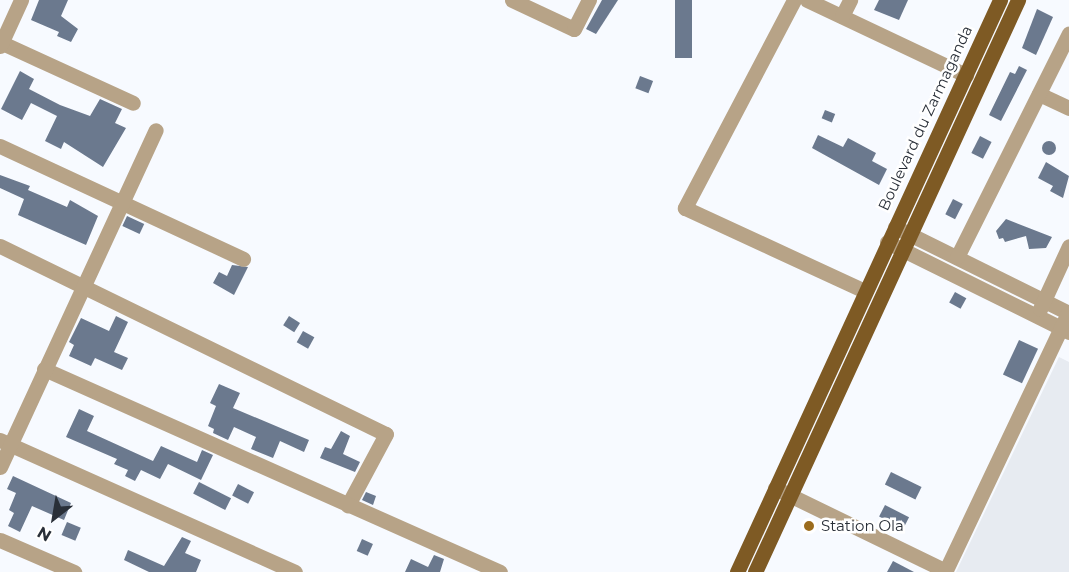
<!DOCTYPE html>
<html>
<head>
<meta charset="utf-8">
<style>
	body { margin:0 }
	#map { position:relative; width:1069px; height:572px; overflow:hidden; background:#f7faff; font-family:Montserrat,sans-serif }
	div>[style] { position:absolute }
	.built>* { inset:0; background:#e7ebf1 }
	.building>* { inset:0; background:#6b798e; transform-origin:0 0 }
	.round { border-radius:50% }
	.minor>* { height:15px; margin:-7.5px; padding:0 7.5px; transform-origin:7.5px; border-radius:7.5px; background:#b7a387 }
	.major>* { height:15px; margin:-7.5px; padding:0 7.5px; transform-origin:7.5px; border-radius:7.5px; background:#7e5a24 }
	.dots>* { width:16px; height:16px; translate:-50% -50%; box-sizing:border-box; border:3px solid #fff; border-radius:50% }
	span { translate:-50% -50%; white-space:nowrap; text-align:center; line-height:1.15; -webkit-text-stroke:5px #fff; paint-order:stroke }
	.street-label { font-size:15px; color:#292f38 }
	.poi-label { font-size:15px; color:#292f38 }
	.left { translate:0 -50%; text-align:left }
	.north { position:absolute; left:24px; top:488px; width:60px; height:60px; -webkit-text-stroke:4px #fff; paint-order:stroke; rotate:211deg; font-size:16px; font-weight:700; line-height:24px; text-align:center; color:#292f38 }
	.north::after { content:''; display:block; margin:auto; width:21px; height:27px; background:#292f38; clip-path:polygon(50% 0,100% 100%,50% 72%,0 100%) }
</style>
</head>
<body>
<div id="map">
	<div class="built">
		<div style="clip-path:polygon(1059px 357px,1069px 362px,1069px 572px,956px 572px)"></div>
	</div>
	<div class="building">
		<div style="clip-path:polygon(39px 0,68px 0,61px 16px,78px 29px,71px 42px,57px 36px,59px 32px,31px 20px)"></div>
		<div style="clip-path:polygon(602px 0,618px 0,596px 34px,586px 29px)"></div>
		<div style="left:675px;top:0;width:17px;height:58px"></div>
		<div style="clip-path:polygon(879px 0,908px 0,899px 20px,874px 10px)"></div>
		<div style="clip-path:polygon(1037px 9px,1053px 17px,1036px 55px,1022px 48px)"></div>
		<div style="clip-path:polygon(1019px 66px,1027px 70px,1001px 121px,989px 115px,1010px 72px,1015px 74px)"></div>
		<div style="clip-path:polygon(20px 71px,34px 79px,29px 89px,60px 105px,90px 116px,100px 99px,122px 109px,115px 123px,126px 128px,103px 167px,64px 142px,61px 149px,45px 141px,57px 116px,31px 103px,22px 120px,1px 109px)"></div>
		<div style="left:640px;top:76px;width:14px;height:13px;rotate:21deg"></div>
		<div style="left:825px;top:110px;width:11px;height:9px;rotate:22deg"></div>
		<div style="clip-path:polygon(818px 135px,843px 147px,848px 138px,876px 153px,872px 161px,887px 169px,879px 185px,812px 148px)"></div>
		<div style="left:980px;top:136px;width:13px;height:19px;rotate:27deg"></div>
		<div class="round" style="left:1042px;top:141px;width:14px;height:14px"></div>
		<div style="clip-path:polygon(1046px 162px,1069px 176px,1063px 198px,1050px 191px,1053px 186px,1038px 178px)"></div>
		<div style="clip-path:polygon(0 175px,30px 186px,28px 190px,67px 207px,70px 200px,98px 216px,86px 245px,18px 215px,24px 199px,0 188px)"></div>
		<div style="left:953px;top:199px;width:11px;height:17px;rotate:27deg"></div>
		<div style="left:127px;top:216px;width:19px;height:11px;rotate:25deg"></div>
		<div style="clip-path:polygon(1006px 219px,1052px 237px,1046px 248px,1029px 249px,1026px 236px,1005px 242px,1003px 238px,999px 239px,996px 231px)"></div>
		<div style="clip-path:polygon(232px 265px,248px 267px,234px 295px,213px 283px,219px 272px,227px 276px)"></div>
		<div style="left:955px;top:292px;width:13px;height:12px;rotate:29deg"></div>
		<div style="clip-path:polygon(116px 316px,128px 322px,114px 352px,128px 358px,122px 370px,95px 358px,91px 366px,69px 356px,74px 345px,69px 342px,81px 318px,109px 331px)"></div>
		<div style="left:289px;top:316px;width:13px;height:11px;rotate:32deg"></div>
		<div style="left:303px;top:331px;width:13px;height:13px;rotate:29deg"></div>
		<div style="left:1019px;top:340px;width:21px;height:38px;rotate:25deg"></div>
		<div style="clip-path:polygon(219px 384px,240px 393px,233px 408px,309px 440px,304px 452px,280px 441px,273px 458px,251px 449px,256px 437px,234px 427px,228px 440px,213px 433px,214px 429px,208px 426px,216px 406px,210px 403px)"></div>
		<div style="clip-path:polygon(79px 409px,94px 416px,87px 431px,153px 461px,161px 446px,197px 462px,202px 450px,213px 455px,201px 480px,168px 464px,160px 479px,141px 470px,135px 481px,125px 476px,128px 470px,114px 464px,117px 459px,66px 437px)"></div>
		<div style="clip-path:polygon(341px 431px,350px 436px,343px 454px,360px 462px,355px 472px,320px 458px,325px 447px,331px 449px)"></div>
		<div style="left:891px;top:472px;width:34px;height:14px;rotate:26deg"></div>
		<div style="clip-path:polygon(13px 476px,71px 503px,64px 520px,32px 506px,20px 532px,8px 526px,14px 513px,9px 510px,16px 493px,7px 489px)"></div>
		<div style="left:199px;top:482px;width:36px;height:13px;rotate:27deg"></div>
		<div style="left:238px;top:484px;width:18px;height:13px;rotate:27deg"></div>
		<div style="clip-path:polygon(366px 492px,376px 496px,373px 505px,362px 500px)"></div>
		<div style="left:885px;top:505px;width:27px;height:13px;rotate:27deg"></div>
		<div style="left:67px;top:522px;width:15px;height:14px;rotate:23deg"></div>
		<div style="clip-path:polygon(182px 537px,191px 541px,185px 553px,201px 560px,196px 572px,149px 572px,124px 560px,128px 550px,164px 566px)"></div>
		<div style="left:362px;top:539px;width:12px;height:13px;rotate:24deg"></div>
		<div style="clip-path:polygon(434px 555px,444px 559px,440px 572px,405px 572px,411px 559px,428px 567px)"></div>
		<div style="clip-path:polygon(893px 561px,914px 572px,887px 572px)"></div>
	</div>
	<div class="minor">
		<div style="left:512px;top:0;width:68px;rotate:25.1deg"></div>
		<div style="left:574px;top:29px;width:33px;rotate:-63deg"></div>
		<div style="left:794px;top:0;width:235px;rotate:117.7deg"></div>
		<div style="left:685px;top:208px;width:198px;rotate:24.8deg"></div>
		<div style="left:807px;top:0;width:176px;rotate:25.3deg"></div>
		<div style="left:842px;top:16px;width:18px;rotate:-63deg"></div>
		<div style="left:0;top:42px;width:146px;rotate:24.6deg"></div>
		<div style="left:0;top:46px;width:51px;rotate:-65.5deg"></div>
		<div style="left:1039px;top:94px;width:33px;rotate:25deg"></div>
		<div style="left:0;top:146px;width:268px;rotate:24.9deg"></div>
		<div style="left:895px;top:227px;width:194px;rotate:26.3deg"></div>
		<div style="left:887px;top:242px;width:203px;rotate:26.3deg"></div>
		<div style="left:0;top:246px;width:429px;rotate:26deg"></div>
		<div style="left:386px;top:434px;width:81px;rotate:118.2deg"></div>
		<div style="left:957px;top:257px;width:250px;rotate:-63.4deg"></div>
		<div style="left:1040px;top:309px;width:69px;rotate:-65.3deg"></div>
		<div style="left:44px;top:369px;width:499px;rotate:24deg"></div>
		<div style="left:0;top:440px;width:323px;rotate:24.1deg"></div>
		<div style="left:0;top:467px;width:371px;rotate:-65.2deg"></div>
		<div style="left:775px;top:488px;width:190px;rotate:25.9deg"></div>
		<div style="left:0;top:540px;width:81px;rotate:23.4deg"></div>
		<div style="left:945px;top:572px;width:287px;rotate:-64.6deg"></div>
	</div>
	<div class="major">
		<div style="left:737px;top:572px;width:630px;rotate:-65.31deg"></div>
		<div style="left:755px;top:572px;width:630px;rotate:-65.31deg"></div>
	</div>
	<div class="dots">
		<div style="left:809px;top:526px;background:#9b6c1e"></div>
	</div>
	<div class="street-label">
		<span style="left:925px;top:118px;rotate:-65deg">Boulevard du Zarmaganda</span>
	</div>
	<div class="poi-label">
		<span class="left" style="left:821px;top:526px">Station Ola</span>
	</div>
	<div class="north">N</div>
</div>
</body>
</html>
